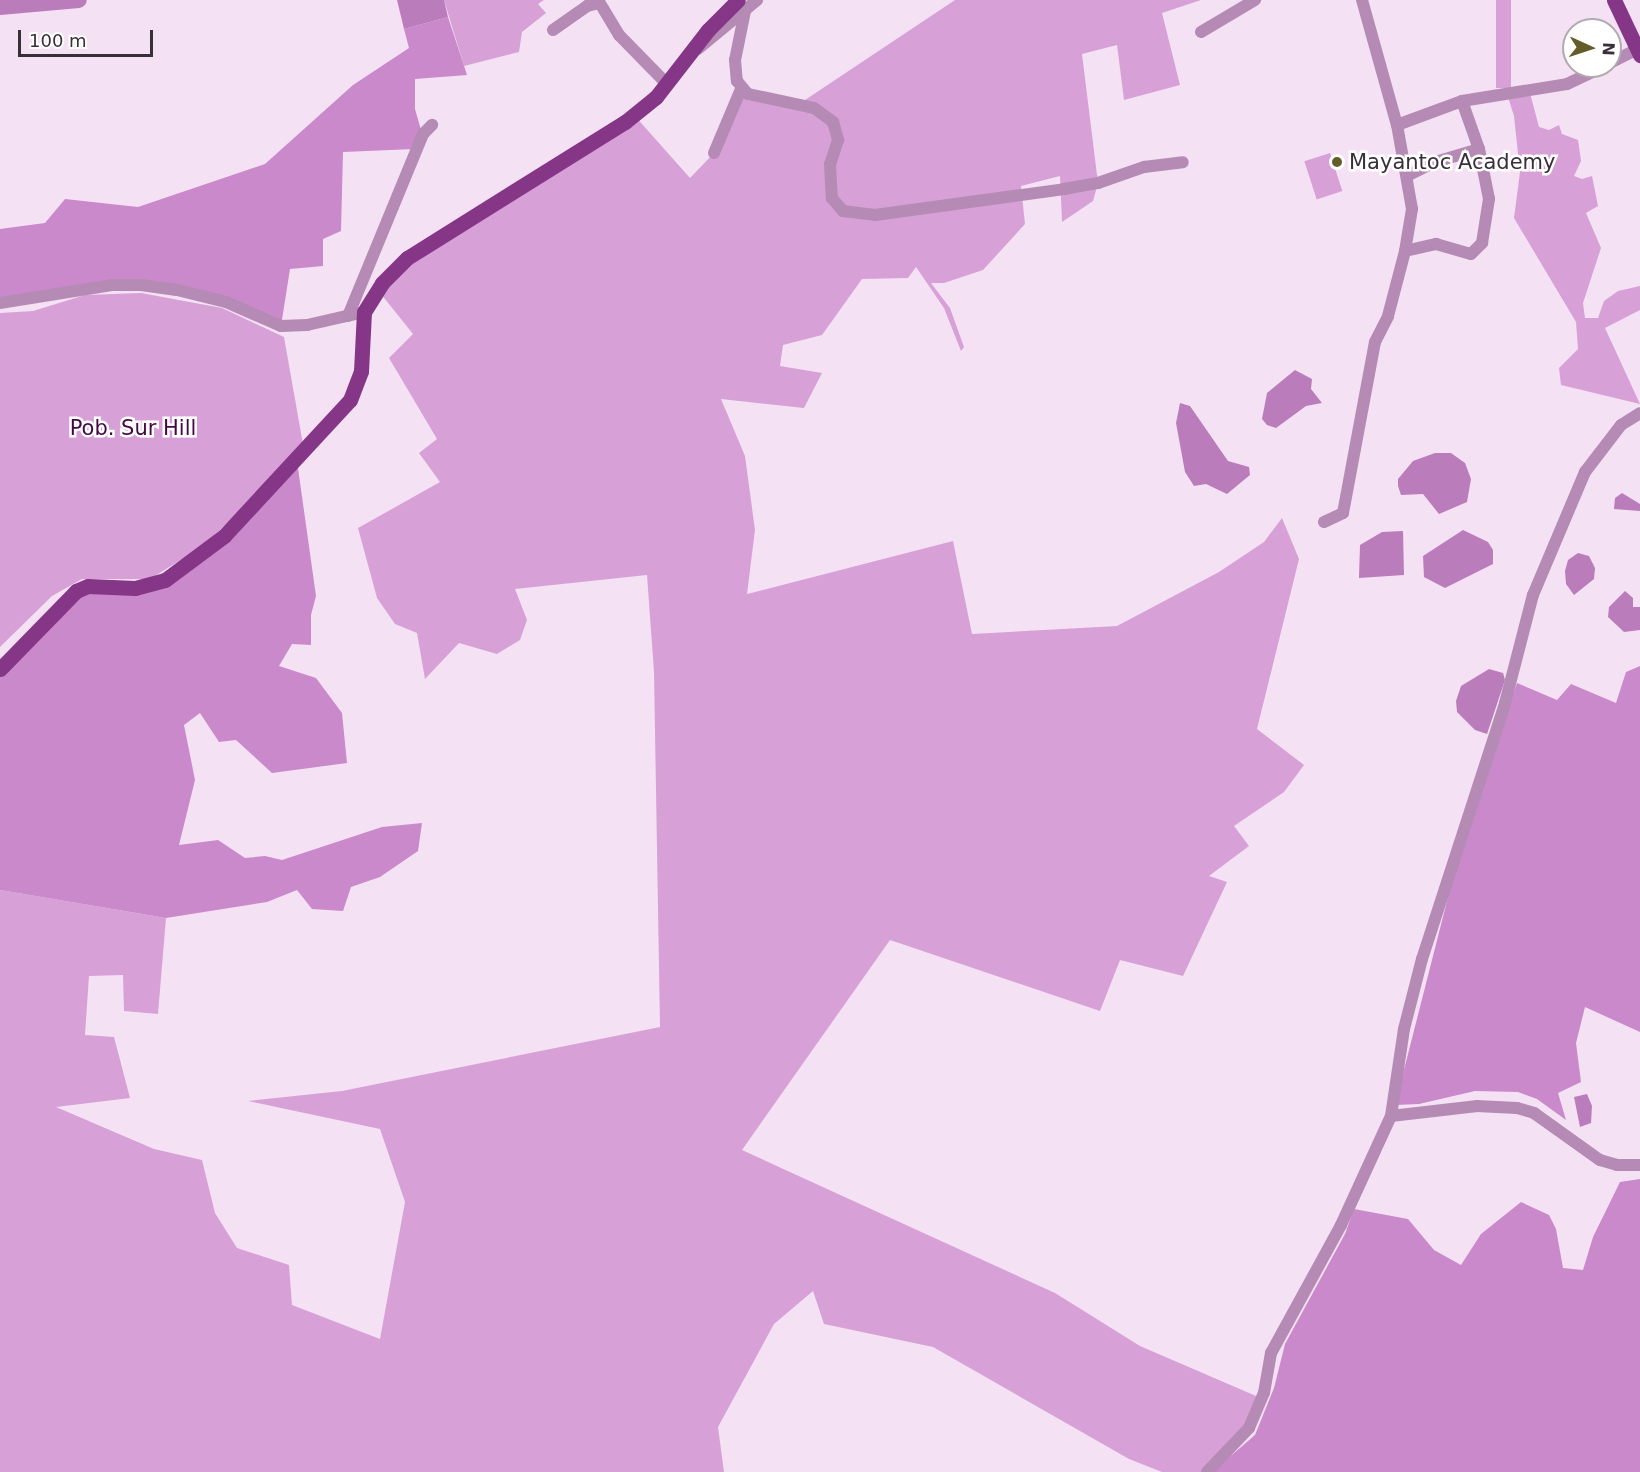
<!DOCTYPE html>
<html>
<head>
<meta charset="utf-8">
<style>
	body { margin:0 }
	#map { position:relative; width:1640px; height:1472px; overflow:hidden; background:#f5e1f4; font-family:"DejaVu Sans",sans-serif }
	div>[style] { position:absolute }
	.green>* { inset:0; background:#d7a1d7; transform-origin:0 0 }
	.forest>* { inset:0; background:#c989ca }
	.water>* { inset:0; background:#bb7cbc }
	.river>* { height:16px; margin:-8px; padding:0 8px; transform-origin:8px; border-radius:8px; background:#bb7cbc }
	.minor>* { height:12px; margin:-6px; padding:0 6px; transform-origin:6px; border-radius:6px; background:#b58ab5 }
	.major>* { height:15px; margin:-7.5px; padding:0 7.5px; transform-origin:7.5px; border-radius:7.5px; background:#853687 }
	.dots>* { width:16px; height:16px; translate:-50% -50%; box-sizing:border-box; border:3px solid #fff; border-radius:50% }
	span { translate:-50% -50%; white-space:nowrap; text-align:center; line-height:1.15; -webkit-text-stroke:5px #fff; paint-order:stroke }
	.poi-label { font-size:21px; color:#383038 }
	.left { translate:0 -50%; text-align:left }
	.park-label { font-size:21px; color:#440846 }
	.north { position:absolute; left:1562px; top:18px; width:60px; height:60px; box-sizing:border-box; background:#fff; border:2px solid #afacaf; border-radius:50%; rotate:93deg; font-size:16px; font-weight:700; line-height:24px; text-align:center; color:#383038 }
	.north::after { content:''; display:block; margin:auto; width:21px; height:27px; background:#635d2a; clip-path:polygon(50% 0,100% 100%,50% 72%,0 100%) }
	.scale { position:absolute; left:18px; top:30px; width:135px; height:27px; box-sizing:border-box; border:3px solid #383038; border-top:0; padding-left:8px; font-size:18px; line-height:21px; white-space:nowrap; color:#383038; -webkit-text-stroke:4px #fff; paint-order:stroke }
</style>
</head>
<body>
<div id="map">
	<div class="green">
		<div style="clip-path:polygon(444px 0,544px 0,538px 4px,546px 13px,522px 32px,519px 52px,464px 66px)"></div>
		<div style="clip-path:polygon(955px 0,1201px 0,1162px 13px,1180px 85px,1124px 100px,1117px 45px,1082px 54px,1098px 183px,1093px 201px,1062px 222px,1060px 176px,1021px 186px,1025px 224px,983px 270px,944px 283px,931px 283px,950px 308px,964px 347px,961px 351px,944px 308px,916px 267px,908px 278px,862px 279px,822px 335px,783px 345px,780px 366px,822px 373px,804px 408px,721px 399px,745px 456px,755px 530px,747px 594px,953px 541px,972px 634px,1117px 626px,1219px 572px,1264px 542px,1282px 518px,1299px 559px,1257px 729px,1304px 765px,1284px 792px,1234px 826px,1249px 846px,1209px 876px,1227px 882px,1183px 976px,1120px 960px,1100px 1011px,890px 940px,742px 1150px,1055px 1293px,1140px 1346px,1256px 1396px,1264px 1393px,1249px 1428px,1207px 1472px,1162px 1472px,1129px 1459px,933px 1347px,824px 1324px,813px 1291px,774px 1324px,718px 1427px,724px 1472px,0 1472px,0 890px,166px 918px,158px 1014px,124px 1011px,123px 975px,89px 976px,85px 1035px,114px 1037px,130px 1098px,56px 1107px,154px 1149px,202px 1160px,215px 1213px,237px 1248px,289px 1265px,292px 1305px,380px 1339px,405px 1202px,380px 1129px,248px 1101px,342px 1091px,660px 1027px,654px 672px,647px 575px,515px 589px,527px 620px,520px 640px,497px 654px,459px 643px,425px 679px,417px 633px,395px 624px,377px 598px,358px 528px,440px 482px,419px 453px,437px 439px,389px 358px,413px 334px,377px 289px,389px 276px,634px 115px,690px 178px,714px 153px,741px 89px,799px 104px)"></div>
		<div style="left:1496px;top:0;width:15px;height:88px"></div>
		<div style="clip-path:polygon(1530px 93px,1539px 127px,1549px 130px,1559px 125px,1562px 134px,1578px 140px,1581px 161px,1574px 176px,1582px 179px,1592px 176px,1598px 206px,1586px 213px,1601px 248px,1583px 303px,1585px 318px,1598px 318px,1604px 301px,1618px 291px,1640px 286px,1640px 310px,1605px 328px,1640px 404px,1561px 385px,1559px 368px,1578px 349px,1576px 322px,1514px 218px,1520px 172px,1514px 116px,1508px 97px)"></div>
		<div style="left:1330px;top:153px;width:40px;height:27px;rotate:72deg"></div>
		<div style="clip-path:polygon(141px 293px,222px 308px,284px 337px,304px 450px,203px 546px,150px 579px,82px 579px,52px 596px,0 647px,0 313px,33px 311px,85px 295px)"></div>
	</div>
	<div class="forest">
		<div style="clip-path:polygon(448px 17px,467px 75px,415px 79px,415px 109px,421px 130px,414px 149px,343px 152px,341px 231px,323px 239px,323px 266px,290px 269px,281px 326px,226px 302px,141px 285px,0 302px,0 229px,45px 223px,65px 199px,138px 207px,265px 164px,353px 85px,409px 48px,404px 29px)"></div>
		<div style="clip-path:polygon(297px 461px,316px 596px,311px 615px,311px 645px,292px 644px,279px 666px,316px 678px,342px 713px,347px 763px,272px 773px,236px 740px,219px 742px,200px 713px,184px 725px,195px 780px,179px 845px,218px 840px,245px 858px,265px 856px,282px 860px,382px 827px,422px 823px,418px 851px,380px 877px,351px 887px,343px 911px,312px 909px,297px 890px,267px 902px,166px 918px,0 890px,0 669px,79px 589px,165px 580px)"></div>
		<div style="clip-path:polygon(1640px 666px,1640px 1032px,1585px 1007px,1576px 1043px,1581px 1082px,1558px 1093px,1566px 1120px,1537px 1099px,1518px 1092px,1475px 1091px,1419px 1104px,1395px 1105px,1469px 815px,1517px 683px,1557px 700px,1571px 684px,1616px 703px,1626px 672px)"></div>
		<div style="clip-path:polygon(1640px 1179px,1640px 1472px,1212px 1472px,1255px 1435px,1274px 1388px,1285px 1344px,1345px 1234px,1354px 1209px,1408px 1219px,1434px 1250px,1461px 1265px,1481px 1234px,1521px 1202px,1549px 1215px,1556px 1229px,1563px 1268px,1583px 1270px,1593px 1237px,1620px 1182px)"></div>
	</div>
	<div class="water">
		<div style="clip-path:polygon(397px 0,444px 0,448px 17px,404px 29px)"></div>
		<div style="clip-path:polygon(1295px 370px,1312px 379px,1311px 389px,1322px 403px,1306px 406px,1276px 428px,1267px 425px,1262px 419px,1267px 393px)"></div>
		<div style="clip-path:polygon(1180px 403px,1190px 406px,1228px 461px,1249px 467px,1250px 475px,1227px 494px,1206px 484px,1194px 486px,1185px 472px,1176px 423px)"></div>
		<div style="clip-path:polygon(1435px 453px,1451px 453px,1465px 463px,1471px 479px,1467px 502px,1439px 514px,1423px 494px,1401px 495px,1398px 486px,1398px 479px,1413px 461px)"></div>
		<div style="clip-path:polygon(1622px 493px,1640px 504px,1640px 511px,1614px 509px,1615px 498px)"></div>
		<div style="clip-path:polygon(1463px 530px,1488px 542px,1493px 550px,1493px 564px,1445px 588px,1424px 577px,1423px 556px)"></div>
		<div style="clip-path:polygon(1403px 531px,1404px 575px,1359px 578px,1360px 545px,1382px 532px)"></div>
		<div style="clip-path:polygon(1578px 553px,1589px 556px,1595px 568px,1594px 579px,1574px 595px,1566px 584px,1565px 571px,1568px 560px)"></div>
		<div style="clip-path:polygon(1625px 591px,1633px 598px,1633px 607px,1640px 607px,1640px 630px,1624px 632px,1608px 617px,1609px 607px)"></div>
		<div style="clip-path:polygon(1489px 669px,1503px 673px,1505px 680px,1487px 734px,1475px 730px,1457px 712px,1456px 701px,1461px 686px)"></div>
		<div style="clip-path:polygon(1587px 1094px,1592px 1106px,1591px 1123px,1580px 1127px,1574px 1097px)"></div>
	</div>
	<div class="river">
		<div style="left:0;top:7px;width:79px;rotate:-5.1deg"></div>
	</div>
	<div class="minor">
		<div style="left:598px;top:0;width:41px;rotate:59deg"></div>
		<div style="left:619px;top:35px;width:69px;rotate:45.6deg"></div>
		<div style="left:1362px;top:0;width:130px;rotate:74.4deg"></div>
		<div style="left:1397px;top:125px;width:69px;rotate:-20.3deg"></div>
		<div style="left:1462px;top:101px;width:106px;rotate:-9.2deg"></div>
		<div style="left:1567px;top:84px;width:42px;rotate:-25.3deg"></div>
		<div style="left:745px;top:11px;width:50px;rotate:101.5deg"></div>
		<div style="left:735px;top:60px;width:21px;rotate:85deg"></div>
		<div style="left:737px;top:81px;width:17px;rotate:50deg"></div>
		<div style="left:748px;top:94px;width:67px;rotate:12deg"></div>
		<div style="left:814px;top:108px;width:24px;rotate:36deg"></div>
		<div style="left:833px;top:122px;width:19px;rotate:74deg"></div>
		<div style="left:838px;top:140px;width:25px;rotate:108deg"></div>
		<div style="left:830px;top:164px;width:34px;rotate:87deg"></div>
		<div style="left:832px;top:198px;width:17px;rotate:50deg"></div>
		<div style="left:843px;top:211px;width:32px;rotate:7deg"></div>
		<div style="left:875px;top:215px;width:191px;rotate:-7.8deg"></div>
		<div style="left:1064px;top:189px;width:35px;rotate:-10deg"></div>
		<div style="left:1098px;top:183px;width:49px;rotate:-19.2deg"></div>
		<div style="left:1144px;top:167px;width:39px;rotate:-7deg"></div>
		<div style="left:553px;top:30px;width:42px;rotate:-35.2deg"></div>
		<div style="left:587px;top:6px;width:12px;rotate:-14deg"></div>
		<div style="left:1201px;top:32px;width:63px;rotate:-30.7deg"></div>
		<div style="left:698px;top:49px;width:77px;rotate:-39.7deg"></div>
		<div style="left:1610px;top:63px;width:30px;rotate:-27deg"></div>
		<div style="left:714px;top:153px;width:69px;rotate:-67.1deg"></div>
		<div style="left:1407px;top:176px;width:28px;rotate:-27deg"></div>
		<div style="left:1432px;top:163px;width:49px;rotate:-16.6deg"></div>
		<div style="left:1405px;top:251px;width:32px;rotate:-13deg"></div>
		<div style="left:1436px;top:244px;width:36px;rotate:16deg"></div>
		<div style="left:1471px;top:254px;width:16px;rotate:-45deg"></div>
		<div style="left:1482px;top:243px;width:45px;rotate:-81deg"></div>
		<div style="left:1489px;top:199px;width:51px;rotate:-101.3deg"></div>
		<div style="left:1479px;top:149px;width:51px;rotate:-109.5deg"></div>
		<div style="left:0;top:303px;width:113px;rotate:-9.1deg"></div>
		<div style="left:112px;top:285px;width:29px"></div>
		<div style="left:141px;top:285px;width:36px;rotate:8deg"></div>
		<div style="left:177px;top:290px;width:50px;rotate:13.8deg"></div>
		<div style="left:226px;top:302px;width:60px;rotate:23.6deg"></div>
		<div style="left:281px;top:326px;width:26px;rotate:-2deg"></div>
		<div style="left:307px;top:325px;width:58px;rotate:-12.8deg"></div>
		<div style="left:348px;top:316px;width:197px;rotate:-67.6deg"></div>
		<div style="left:423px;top:134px;width:13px;rotate:-45deg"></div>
		<div style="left:1324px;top:522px;width:21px;rotate:-25deg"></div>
		<div style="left:1343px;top:513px;width:174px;rotate:-79.4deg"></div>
		<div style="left:1375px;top:342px;width:29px;rotate:-63deg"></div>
		<div style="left:1388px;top:316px;width:67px;rotate:-75.3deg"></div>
		<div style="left:1405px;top:251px;width:43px;rotate:-80.5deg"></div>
		<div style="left:1412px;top:209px;width:85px;rotate:-100.1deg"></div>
		<div style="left:1391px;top:1116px;width:87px;rotate:-6.6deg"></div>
		<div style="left:1477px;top:1106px;width:40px;rotate:2.9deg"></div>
		<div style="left:1517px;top:1108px;width:18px;rotate:16deg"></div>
		<div style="left:1534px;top:1113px;width:81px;rotate:35.5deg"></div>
		<div style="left:1600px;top:1160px;width:18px;rotate:16deg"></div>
		<div style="left:1617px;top:1165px;width:23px"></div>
		<div style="left:1207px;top:1472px;width:61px;rotate:-46.3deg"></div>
		<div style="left:1249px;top:1428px;width:38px;rotate:-67deg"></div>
		<div style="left:1264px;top:1393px;width:41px;rotate:-80.1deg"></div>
		<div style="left:1271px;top:1353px;width:146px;rotate:-61.3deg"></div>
		<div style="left:1341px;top:1225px;width:120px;rotate:-65.4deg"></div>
		<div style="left:1391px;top:1116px;width:88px;rotate:-81.5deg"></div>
		<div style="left:1404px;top:1029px;width:72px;rotate:-75.6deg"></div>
		<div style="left:1422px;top:959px;width:269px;rotate:-72deg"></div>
		<div style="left:1505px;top:703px;width:112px;rotate:-75.5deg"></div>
		<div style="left:1533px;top:595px;width:134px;rotate:-67.1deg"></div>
		<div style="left:1585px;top:472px;width:59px;rotate:-52.5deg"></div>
		<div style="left:1621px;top:425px;width:22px;rotate:-32deg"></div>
	</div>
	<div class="major">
		<div style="left:1614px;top:0;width:61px;rotate:64.7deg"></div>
		<div style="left:0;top:669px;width:109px;rotate:-45.7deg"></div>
		<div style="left:76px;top:591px;width:13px;rotate:-23deg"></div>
		<div style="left:88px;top:586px;width:47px;rotate:2.4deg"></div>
		<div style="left:135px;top:588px;width:31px;rotate:-15deg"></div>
		<div style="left:165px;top:580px;width:74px;rotate:-36.7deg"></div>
		<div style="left:224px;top:536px;width:185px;rotate:-47.2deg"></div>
		<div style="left:350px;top:400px;width:31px;rotate:-69deg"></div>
		<div style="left:361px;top:371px;width:59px;rotate:-87.1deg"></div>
		<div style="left:364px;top:312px;width:34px;rotate:-58deg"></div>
		<div style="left:382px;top:283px;width:35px;rotate:-45deg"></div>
		<div style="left:407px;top:258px;width:257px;rotate:-32deg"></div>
		<div style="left:625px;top:122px;width:40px;rotate:-39deg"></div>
		<div style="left:656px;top:97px;width:85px;rotate:-52.2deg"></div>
		<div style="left:708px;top:30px;width:42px;rotate:-45deg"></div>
	</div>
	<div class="dots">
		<div style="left:1337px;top:162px;background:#635d2a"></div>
	</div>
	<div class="poi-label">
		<span class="left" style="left:1349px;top:162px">Mayantoc Academy</span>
	</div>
	<div class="park-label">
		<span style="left:133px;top:428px">Pob. Sur Hill</span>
	</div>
	<div class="north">N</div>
	<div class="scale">100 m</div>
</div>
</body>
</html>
